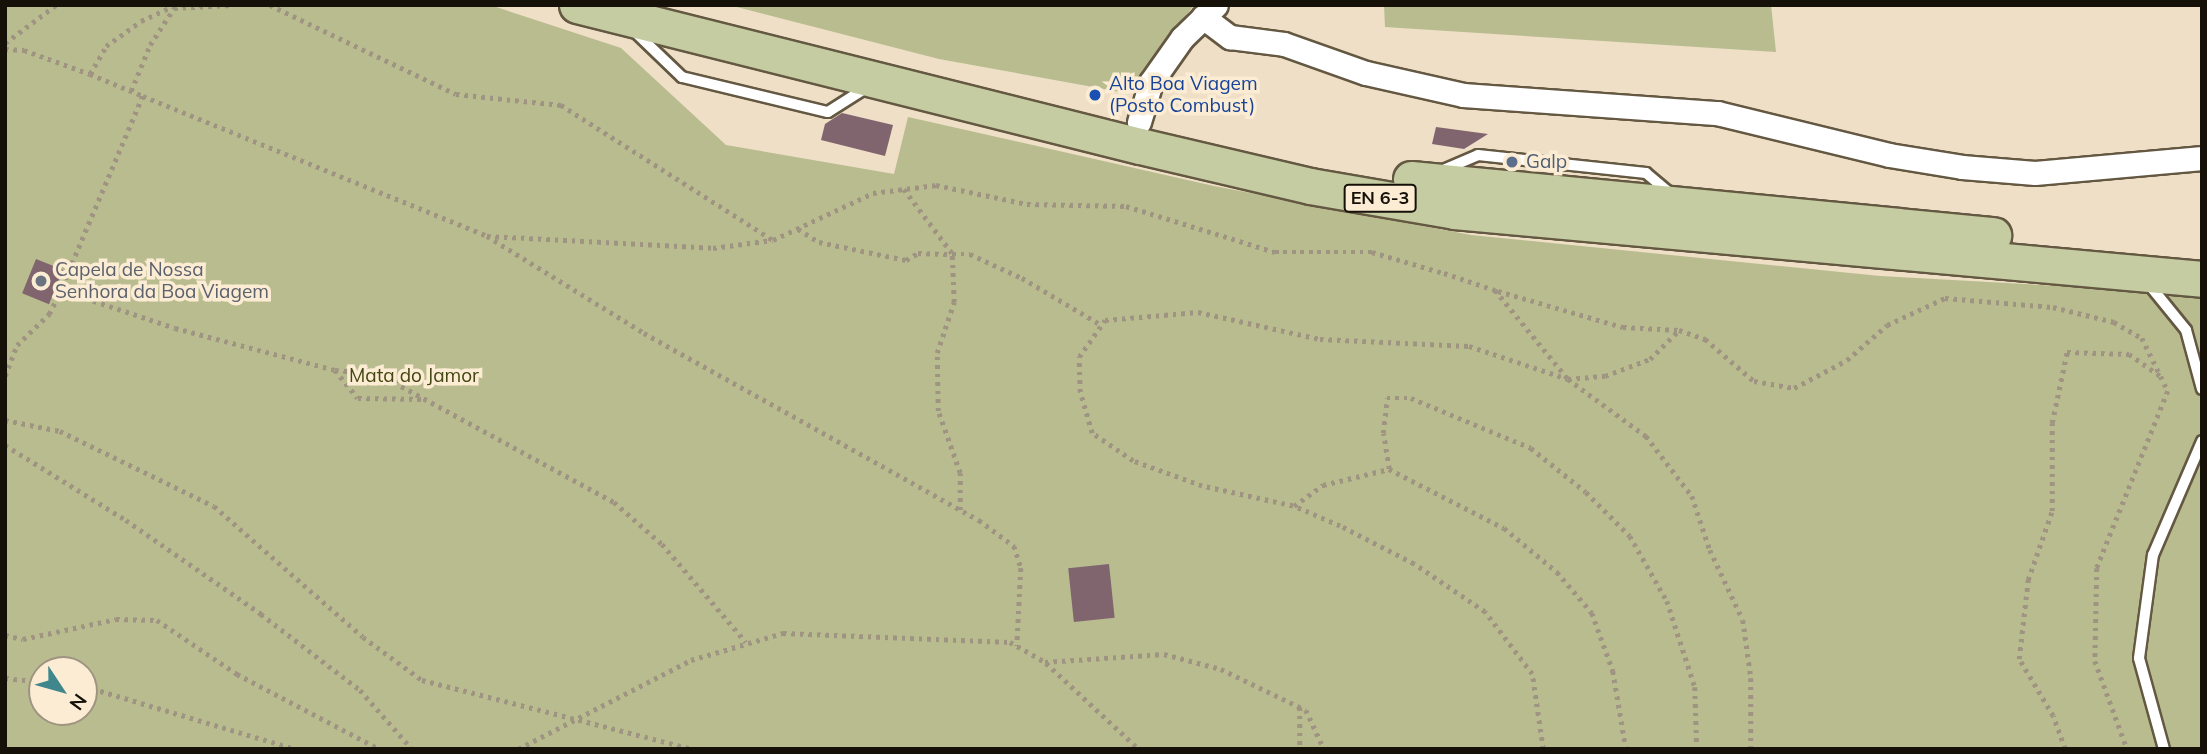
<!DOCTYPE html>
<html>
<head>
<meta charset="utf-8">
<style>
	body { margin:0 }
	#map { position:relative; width:2207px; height:754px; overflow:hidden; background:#eedfc6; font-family:Mulish,sans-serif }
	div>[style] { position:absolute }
	.green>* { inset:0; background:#b8bc8f }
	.building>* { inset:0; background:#80656e; transform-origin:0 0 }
	.path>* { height:4.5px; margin-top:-2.25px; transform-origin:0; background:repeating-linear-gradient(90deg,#9f9481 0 3.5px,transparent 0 8.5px) }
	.roads { filter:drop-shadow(2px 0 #645842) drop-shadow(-2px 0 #645842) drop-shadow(0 2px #645842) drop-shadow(0 -2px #645842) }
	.service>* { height:10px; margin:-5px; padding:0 5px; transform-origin:5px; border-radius:5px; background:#fff }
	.minor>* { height:23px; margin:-11.5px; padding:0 11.5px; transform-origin:11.5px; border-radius:11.5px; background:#fff }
	.primary>* { height:35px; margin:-17.5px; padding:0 17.5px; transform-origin:17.5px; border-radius:17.5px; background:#c5cca2 }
	.dots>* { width:19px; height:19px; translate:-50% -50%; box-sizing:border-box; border:4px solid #fbecd3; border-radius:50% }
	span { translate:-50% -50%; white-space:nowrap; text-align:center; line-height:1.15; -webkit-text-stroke:7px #fbecd3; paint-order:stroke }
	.shield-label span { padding:2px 5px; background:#fbecd3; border:2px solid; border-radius:5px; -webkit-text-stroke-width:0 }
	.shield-label { font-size:18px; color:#151008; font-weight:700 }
	.transit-label { font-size:19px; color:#164399 }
	.left { translate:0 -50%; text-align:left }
	.service-label { font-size:19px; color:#4e5e75 }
	.worship-label { font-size:19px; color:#5b616d }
	.park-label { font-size:19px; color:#444713 }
	.frame { position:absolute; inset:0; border:7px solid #151008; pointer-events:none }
	.north { position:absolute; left:28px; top:656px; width:70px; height:70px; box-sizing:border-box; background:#fbecd3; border:2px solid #9f9482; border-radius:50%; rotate:126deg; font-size:19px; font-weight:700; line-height:28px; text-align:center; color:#151008 }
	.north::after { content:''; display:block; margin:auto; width:24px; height:32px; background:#3f878c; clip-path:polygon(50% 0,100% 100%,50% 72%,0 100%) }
</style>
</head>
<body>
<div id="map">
	<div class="green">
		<div style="clip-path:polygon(evenodd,5px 5px,490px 5px,621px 48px,726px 145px,894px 174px,908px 117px,1214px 186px,1471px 235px,1880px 276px,2202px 294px,2202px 749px,5px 749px,5px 5px,42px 670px,84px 670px,84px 712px,42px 712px,42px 670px)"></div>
		<div style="clip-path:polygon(729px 5px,1194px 5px,1126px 93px,939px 59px)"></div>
		<div style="clip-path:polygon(1384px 5px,1771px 5px,1776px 52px,1385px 27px)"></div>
	</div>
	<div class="building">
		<div style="clip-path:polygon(842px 113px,893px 125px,885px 156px,821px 140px,825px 124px)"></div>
		<div style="clip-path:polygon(1436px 127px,1488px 134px,1464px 149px,1432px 144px)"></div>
		<div style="left:36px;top:259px;width:29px;height:37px;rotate:22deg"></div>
		<div style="left:1109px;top:564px;width:54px;height:41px;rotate:84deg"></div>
	</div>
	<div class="path">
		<div style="left:270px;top:5px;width:206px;rotate:25.6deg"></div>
		<div style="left:456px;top:94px;width:106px;rotate:6deg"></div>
		<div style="left:561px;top:105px;width:251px;rotate:32.5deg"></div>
		<div style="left:773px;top:240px;width:110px;rotate:-25.2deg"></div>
		<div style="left:873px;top:193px;width:64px;rotate:-7.2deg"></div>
		<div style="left:936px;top:185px;width:93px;rotate:11.8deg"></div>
		<div style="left:1027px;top:204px;width:99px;rotate:1.2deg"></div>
		<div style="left:1126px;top:206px;width:156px;rotate:17.2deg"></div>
		<div style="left:1275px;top:252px;width:97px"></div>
		<div style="left:1372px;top:252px;width:75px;rotate:16.3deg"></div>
		<div style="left:1444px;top:273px;width:54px;rotate:18.4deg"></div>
		<div style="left:1495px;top:290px;width:115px;rotate:50.6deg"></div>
		<div style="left:1568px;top:379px;width:37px;rotate:-5deg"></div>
		<div style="left:1605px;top:376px;width:48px;rotate:-20.7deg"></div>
		<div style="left:1650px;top:359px;width:41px;rotate:-45deg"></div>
		<div style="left:5px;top:43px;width:64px;rotate:-36.7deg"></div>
		<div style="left:5px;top:49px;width:19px;rotate:3deg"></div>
		<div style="left:24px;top:50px;width:70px;rotate:20deg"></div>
		<div style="left:90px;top:74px;width:32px;rotate:-60deg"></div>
		<div style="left:106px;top:46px;width:43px;rotate:-35.5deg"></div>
		<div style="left:141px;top:21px;width:38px;rotate:-25deg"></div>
		<div style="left:90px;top:74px;width:57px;rotate:22.5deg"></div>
		<div style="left:143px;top:96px;width:211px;rotate:112.9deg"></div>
		<div style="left:61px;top:290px;width:120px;rotate:18.4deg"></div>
		<div style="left:175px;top:328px;width:165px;rotate:14.7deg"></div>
		<div style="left:335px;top:370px;width:44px;rotate:5.2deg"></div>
		<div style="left:379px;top:374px;width:268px;rotate:28.6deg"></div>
		<div style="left:614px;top:502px;width:64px;rotate:41.2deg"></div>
		<div style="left:662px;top:544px;width:129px;rotate:49.4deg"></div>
		<div style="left:131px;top:91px;width:50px;rotate:-67.6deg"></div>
		<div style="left:150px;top:45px;width:44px;rotate:-57deg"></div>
		<div style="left:174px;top:8px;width:58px;rotate:-3deg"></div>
		<div style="left:143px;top:96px;width:371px;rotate:22.1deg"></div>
		<div style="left:487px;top:236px;width:226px;rotate:3deg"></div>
		<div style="left:713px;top:248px;width:60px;rotate:-7.7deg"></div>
		<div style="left:904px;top:189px;width:80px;rotate:53.1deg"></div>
		<div style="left:798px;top:229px;width:25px;rotate:32deg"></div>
		<div style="left:819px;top:242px;width:89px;rotate:11.7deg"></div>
		<div style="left:906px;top:260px;width:14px;rotate:-30deg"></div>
		<div style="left:918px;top:253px;width:34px;rotate:2deg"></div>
		<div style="left:487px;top:236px;width:185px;rotate:31.7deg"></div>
		<div style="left:644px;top:333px;width:384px;rotate:29.2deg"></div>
		<div style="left:979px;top:520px;width:44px;rotate:36.6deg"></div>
		<div style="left:1014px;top:546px;width:23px;rotate:72deg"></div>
		<div style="left:1021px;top:568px;width:78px;rotate:92.9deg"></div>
		<div style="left:1498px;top:291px;width:130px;rotate:16.1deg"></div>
		<div style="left:1623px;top:327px;width:56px;rotate:3.1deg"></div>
		<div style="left:1679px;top:330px;width:28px;rotate:19deg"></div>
		<div style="left:1705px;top:339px;width:65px;rotate:40.6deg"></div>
		<div style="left:1754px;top:381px;width:41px;rotate:9.9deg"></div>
		<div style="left:1794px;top:388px;width:60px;rotate:-27.8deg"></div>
		<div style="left:1847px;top:360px;width:53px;rotate:-41.2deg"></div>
		<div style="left:1887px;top:325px;width:64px;rotate:-25deg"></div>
		<div style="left:1945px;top:298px;width:108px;rotate:4.8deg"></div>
		<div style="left:2053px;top:307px;width:63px;rotate:13.8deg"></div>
		<div style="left:2114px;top:322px;width:32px;rotate:30deg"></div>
		<div style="left:2142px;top:338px;width:59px;rotate:63.9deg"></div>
		<div style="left:2168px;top:391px;width:191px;rotate:111.9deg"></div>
		<div style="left:2097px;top:568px;width:93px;rotate:91.2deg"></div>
		<div style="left:2095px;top:661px;width:94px;rotate:70deg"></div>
		<div style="left:335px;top:370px;width:36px;rotate:51deg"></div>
		<div style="left:358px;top:398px;width:66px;rotate:0.9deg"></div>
		<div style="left:5px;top:376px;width:33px;rotate:-69deg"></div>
		<div style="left:17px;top:345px;width:45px;rotate:-44.1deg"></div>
		<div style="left:49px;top:314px;width:27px;rotate:-63deg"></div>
		<div style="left:5px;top:420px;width:56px;rotate:11.3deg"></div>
		<div style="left:60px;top:431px;width:171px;rotate:26deg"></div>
		<div style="left:214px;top:506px;width:198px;rotate:41.3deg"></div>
		<div style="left:363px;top:637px;width:73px;rotate:36.1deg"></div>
		<div style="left:422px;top:680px;width:279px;rotate:14.3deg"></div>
		<div style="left:5px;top:445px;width:142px;rotate:31.8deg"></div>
		<div style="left:126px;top:520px;width:165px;rotate:34.8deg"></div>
		<div style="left:261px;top:614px;width:125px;rotate:37.5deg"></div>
		<div style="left:360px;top:690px;width:79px;rotate:48.6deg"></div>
		<div style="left:1389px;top:469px;width:36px;rotate:-99deg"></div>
		<div style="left:1383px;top:433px;width:35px;rotate:-83deg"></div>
		<div style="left:1387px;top:398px;width:24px"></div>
		<div style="left:1411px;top:398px;width:130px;rotate:22.6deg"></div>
		<div style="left:1531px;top:448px;width:70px;rotate:38.7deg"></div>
		<div style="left:1586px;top:492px;width:62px;rotate:45deg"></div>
		<div style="left:1630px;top:536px;width:75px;rotate:60.4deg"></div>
		<div style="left:1667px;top:601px;width:90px;rotate:72deg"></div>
		<div style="left:1695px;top:687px;width:62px;rotate:88.2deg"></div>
		<div style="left:1294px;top:506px;width:36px;rotate:-36deg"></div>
		<div style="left:1323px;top:485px;width:68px;rotate:-13.6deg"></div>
		<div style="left:1389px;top:469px;width:129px;rotate:27.2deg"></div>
		<div style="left:1504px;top:528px;width:69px;rotate:39.7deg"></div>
		<div style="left:1557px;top:572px;width:54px;rotate:49.5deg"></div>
		<div style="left:1592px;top:613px;width:62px;rotate:70.1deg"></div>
		<div style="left:1613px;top:671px;width:79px;rotate:80.5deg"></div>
		<div style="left:960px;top:510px;width:37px;rotate:-90deg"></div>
		<div style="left:960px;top:473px;width:66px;rotate:-109.5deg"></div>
		<div style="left:938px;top:411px;width:58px;rotate:-91deg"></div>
		<div style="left:937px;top:353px;width:54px;rotate:-71.6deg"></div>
		<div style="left:954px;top:302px;width:48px;rotate:-92.4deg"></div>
		<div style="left:952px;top:254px;width:18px"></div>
		<div style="left:970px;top:254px;width:57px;rotate:24.8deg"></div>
		<div style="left:1022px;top:278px;width:92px;rotate:30.7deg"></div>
		<div style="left:5px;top:635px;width:18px;rotate:13deg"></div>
		<div style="left:23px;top:639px;width:95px;rotate:-12.1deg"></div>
		<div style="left:116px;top:619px;width:41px;rotate:1.4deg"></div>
		<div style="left:157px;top:620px;width:97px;rotate:34deg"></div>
		<div style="left:237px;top:674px;width:161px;rotate:27.8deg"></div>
		<div style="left:1046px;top:663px;width:127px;rotate:42.8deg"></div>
		<div style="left:5px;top:678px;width:37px;rotate:6deg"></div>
		<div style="left:84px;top:686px;width:220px;rotate:16.6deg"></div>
		<div style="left:1300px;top:707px;width:42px;rotate:90deg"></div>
		<div style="left:518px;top:749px;width:195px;rotate:-27.2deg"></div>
		<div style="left:691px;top:660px;width:96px;rotate:-16.4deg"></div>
		<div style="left:783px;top:633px;width:227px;rotate:2.3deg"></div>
		<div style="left:1010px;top:642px;width:40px;rotate:29.7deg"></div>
		<div style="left:1045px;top:662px;width:119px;rotate:-3.8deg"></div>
		<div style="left:1164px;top:654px;width:59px;rotate:14.7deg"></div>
		<div style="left:1221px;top:669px;width:94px;rotate:25.8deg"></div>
		<div style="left:1306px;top:710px;width:43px;rotate:65.2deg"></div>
		<div style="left:1543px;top:749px;width:76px;rotate:-98.3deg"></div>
		<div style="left:1532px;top:674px;width:78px;rotate:-127.2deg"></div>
		<div style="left:1485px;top:612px;width:86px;rotate:-145.9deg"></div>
		<div style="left:1414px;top:564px;width:83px;rotate:-152.8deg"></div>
		<div style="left:1340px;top:526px;width:51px;rotate:-156.9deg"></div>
		<div style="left:1293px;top:506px;width:93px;rotate:-167.6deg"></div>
		<div style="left:1202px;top:486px;width:73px;rotate:-160.1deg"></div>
		<div style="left:1133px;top:461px;width:50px;rotate:-145.7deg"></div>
		<div style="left:1092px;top:433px;width:43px;rotate:-106.3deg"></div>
		<div style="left:1080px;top:392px;width:35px;rotate:-92deg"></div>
		<div style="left:1079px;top:357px;width:45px;rotate:-54.9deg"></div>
		<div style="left:1105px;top:320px;width:93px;rotate:-4.9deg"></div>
		<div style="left:1198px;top:312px;width:125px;rotate:12.5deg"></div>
		<div style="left:1320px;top:339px;width:149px;rotate:2.7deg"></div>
		<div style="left:1469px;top:346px;width:104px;rotate:18.4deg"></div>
		<div style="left:1568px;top:379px;width:97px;rotate:36.2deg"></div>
		<div style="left:1646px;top:436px;width:76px;rotate:52.5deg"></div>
		<div style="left:1692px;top:496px;width:57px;rotate:71.6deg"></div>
		<div style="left:1710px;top:550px;width:77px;rotate:64.8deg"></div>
		<div style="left:1743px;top:620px;width:59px;rotate:82.1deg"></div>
		<div style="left:1751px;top:678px;width:71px;rotate:90deg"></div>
		<div style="left:2065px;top:749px;width:35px;rotate:-110deg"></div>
		<div style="left:2053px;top:716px;width:66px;rotate:-120.8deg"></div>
		<div style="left:2019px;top:659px;width:80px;rotate:-83.5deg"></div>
		<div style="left:2028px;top:580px;width:73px;rotate:-70.8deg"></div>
		<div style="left:2052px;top:511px;width:88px;rotate:-90deg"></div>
		<div style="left:2052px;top:423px;width:73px;rotate:-78.1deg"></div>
		<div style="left:2067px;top:352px;width:62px;rotate:1.8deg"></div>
		<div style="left:2129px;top:354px;width:38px;rotate:35deg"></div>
	</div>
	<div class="roads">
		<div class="service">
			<div style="left:633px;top:30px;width:68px;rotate:43.8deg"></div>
			<div style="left:682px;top:77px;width:150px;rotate:13.5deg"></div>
			<div style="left:828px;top:112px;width:49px;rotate:-32.4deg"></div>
			<div style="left:1443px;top:170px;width:38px;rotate:-23deg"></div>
			<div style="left:1478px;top:155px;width:169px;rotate:6.1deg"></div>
			<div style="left:1646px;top:173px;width:33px;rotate:40deg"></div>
			<div style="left:2147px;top:282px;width:62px;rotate:50.9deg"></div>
			<div style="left:2186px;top:330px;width:61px;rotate:74.8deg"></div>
			<div style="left:2164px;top:749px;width:94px;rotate:-105.4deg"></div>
			<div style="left:2139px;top:658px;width:104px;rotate:-82.3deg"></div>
			<div style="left:2153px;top:555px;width:124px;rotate:-66.7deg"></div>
		</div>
		<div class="minor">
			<div style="left:1203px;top:17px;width:34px;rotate:37deg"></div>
			<div style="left:1230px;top:37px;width:54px;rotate:7.4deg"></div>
			<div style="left:1284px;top:44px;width:87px;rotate:19.5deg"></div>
			<div style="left:1366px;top:73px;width:100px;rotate:12.7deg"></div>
			<div style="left:1464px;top:95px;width:254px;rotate:4.1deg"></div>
			<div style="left:1717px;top:113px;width:177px;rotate:13.7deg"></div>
			<div style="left:1889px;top:155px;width:74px;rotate:9.3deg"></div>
			<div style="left:1962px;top:167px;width:73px;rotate:4.7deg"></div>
			<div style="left:2035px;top:173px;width:168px;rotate:-5.1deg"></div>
			<div style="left:1139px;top:122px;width:42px;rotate:-73.3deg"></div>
			<div style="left:1151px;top:82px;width:54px;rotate:-54.8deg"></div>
			<div style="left:1182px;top:38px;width:47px;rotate:-44.1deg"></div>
		</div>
		<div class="primary">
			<div style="left:577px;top:5px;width:580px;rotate:14.06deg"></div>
			<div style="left:1140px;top:146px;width:175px;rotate:13.2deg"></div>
			<div style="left:1310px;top:186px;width:146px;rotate:9.8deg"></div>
			<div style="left:1454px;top:211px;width:751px;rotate:5.19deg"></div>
			<div style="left:1411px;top:179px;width:585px;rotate:5.5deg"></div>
		</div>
	</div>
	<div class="dots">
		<div style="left:1095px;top:95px;background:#1a4fb4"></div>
		<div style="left:1512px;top:162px;background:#5c6f8a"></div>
		<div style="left:41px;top:281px;background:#6b7280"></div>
	</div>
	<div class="shield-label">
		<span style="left:1380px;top:198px">EN 6-3</span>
	</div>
	<div class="transit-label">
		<span class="left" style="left:1109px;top:95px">Alto Boa Viagem<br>(Posto Combust)</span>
	</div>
	<div class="service-label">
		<span class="left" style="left:1526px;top:162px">Galp</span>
	</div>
	<div class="worship-label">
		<span class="left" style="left:55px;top:281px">Capela de Nossa<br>Senhora da Boa Viagem</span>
	</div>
	<div class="park-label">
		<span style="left:414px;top:376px">Mata do Jamor</span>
	</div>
	<div class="frame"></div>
	<div class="north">N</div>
</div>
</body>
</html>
